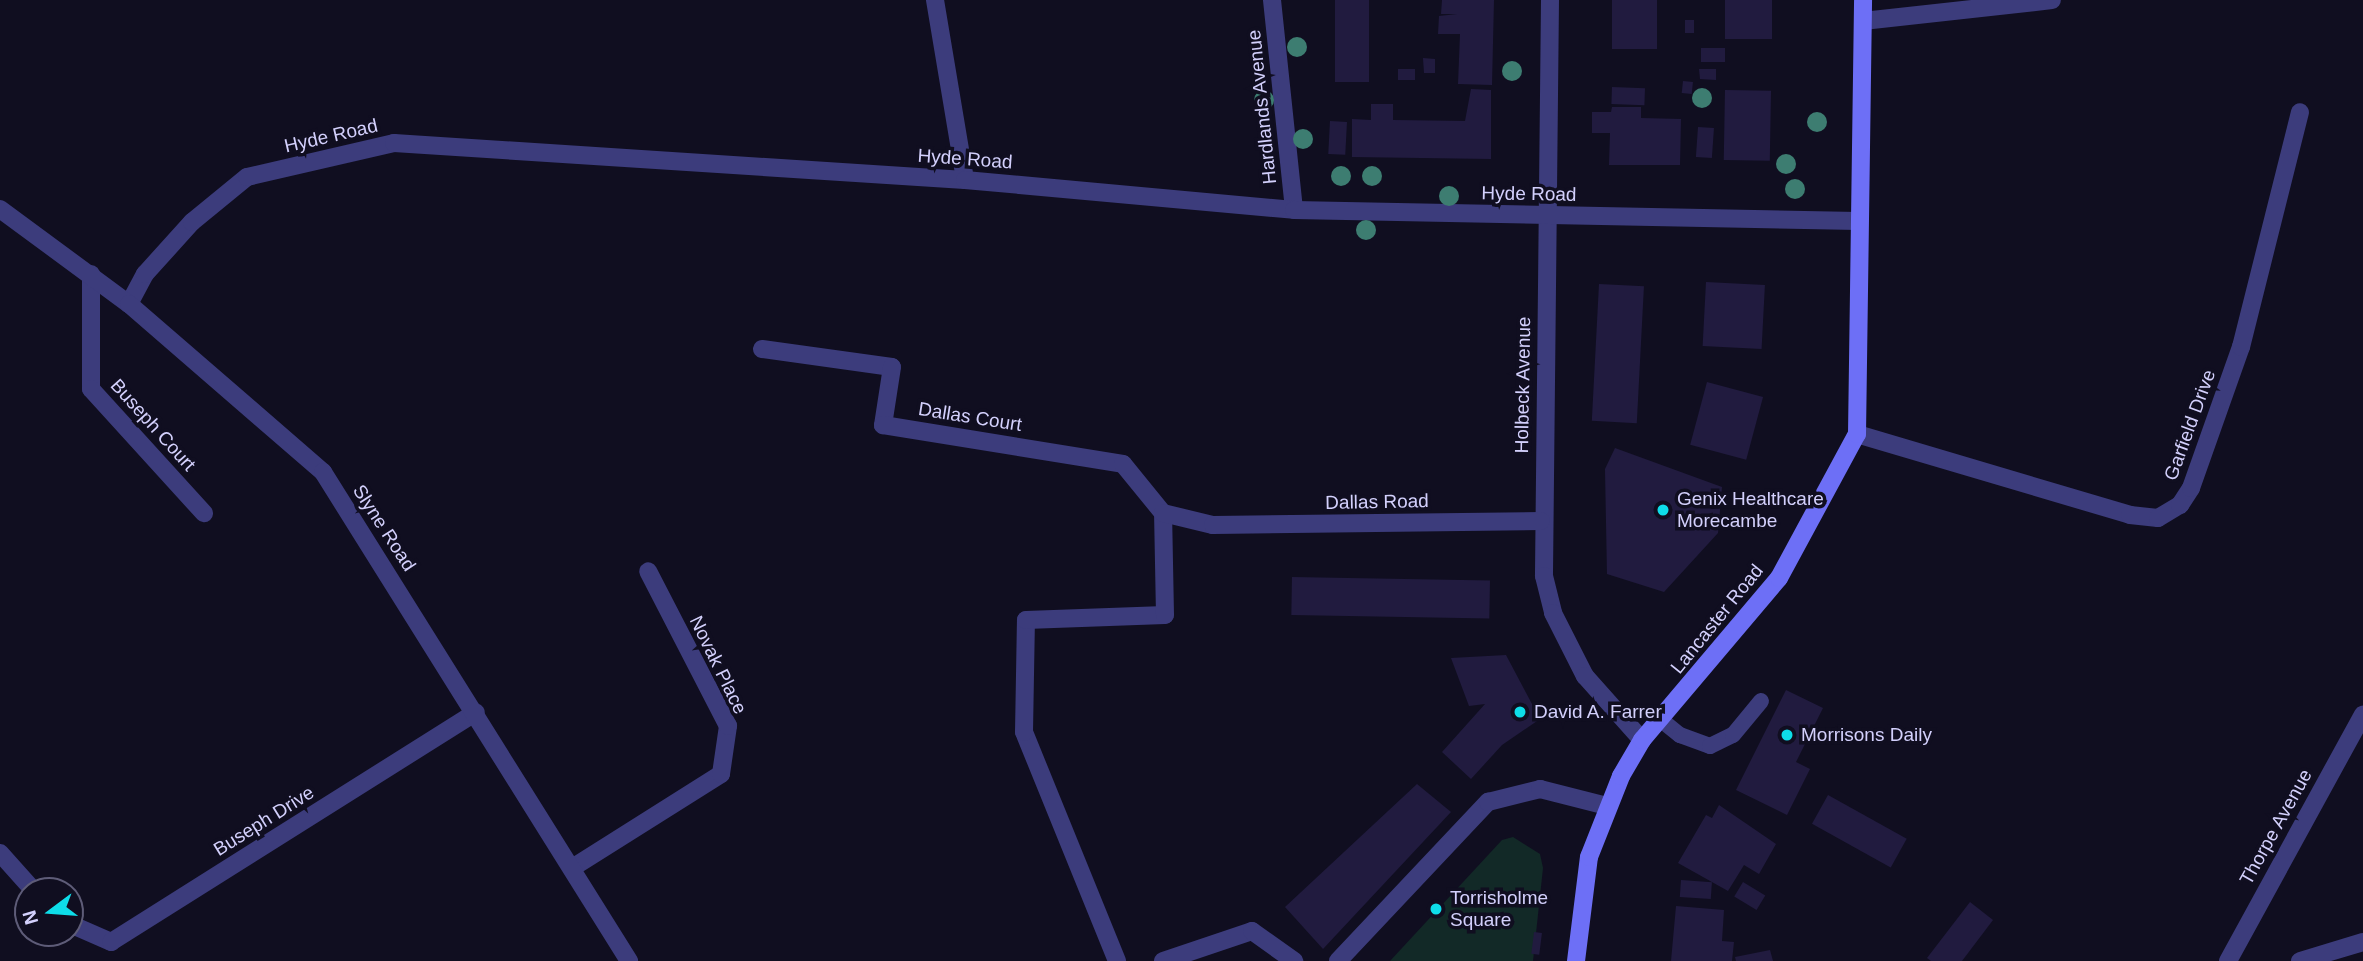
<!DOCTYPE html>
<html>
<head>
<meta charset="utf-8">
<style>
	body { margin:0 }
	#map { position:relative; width:2363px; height:961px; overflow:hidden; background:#100e20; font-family:Helvetica,sans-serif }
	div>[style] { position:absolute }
	.green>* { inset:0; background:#122927 }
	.building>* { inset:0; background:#211b3f; transform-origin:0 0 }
	.service>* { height:16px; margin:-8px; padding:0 8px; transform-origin:8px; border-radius:8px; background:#3c3c7c }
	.pedestrian>* { height:18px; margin:-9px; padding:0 9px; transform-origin:9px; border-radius:9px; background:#3c3c7c }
	.minor>* { height:18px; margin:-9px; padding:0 9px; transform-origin:9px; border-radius:9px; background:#3c3c7c }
	.tertiary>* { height:18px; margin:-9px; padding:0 9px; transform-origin:9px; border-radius:9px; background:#3c3c7c }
	.secondary>* { height:18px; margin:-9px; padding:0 9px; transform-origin:9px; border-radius:9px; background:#6d6ff6 }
	.trees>* { width:20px; height:20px; margin:-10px; border-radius:50%; background:#3d7d71 }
	.dots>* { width:19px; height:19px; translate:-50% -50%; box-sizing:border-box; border:4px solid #100e20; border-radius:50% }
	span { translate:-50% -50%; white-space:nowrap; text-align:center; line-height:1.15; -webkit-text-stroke:7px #100e20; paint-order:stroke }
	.street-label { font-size:19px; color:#d3d0fc }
	.poi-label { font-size:19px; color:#d3d0fc }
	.left { translate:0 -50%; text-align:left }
	.north { position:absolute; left:14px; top:877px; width:70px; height:70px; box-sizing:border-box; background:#100e20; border:2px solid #5e5c78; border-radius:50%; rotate:254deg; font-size:19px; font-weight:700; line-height:28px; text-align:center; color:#d3d0fc }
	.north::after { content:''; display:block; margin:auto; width:24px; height:32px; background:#0edde9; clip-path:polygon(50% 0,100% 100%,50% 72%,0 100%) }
</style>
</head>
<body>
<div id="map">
	<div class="green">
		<div style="clip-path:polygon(1513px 837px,1540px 854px,1543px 868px,1533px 961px,1390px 961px,1502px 840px)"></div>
	</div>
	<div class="building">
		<div style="left:1335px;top:0;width:34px;height:82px"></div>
		<div style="clip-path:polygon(1442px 0,1494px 0,1492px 85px,1458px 84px,1460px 34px,1438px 34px,1439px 16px,1457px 14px,1441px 14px)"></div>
		<div style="left:1612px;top:0;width:45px;height:49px"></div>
		<div style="left:1725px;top:0;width:47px;height:39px"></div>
		<div style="left:1685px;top:20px;width:9px;height:13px"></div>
		<div style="left:1701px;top:48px;width:24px;height:14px"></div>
		<div style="clip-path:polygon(1423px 58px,1435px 59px,1435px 73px,1424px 73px)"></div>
		<div style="left:1398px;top:69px;width:17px;height:11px"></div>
		<div style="clip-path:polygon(1699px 69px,1716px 69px,1716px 80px,1700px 79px)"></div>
		<div style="left:1683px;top:81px;width:10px;height:12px;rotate:6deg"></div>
		<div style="left:1612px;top:87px;width:33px;height:17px;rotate:2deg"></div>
		<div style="clip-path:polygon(1471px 89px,1491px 90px,1491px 159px,1352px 157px,1352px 119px,1371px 120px,1371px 104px,1393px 104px,1393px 120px,1465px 121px)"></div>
		<div style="left:1725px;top:90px;width:46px;height:70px;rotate:1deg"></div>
		<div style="clip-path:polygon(1612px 107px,1641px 107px,1641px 118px,1681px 119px,1680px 165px,1609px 165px,1610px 133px,1592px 133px,1592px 112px,1611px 112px)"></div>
		<div style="left:1330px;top:121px;width:17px;height:33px;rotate:3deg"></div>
		<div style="left:1698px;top:127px;width:16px;height:30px;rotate:4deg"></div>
		<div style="left:1706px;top:282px;width:59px;height:64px;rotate:3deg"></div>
		<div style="left:1599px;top:284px;width:45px;height:137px;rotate:3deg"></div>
		<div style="left:1707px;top:382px;width:58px;height:65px;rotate:15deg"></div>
		<div style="clip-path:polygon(1615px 448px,1722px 487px,1718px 533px,1664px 592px,1607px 574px,1605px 469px)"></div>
		<div style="left:1292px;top:577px;width:198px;height:38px;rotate:1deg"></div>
		<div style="clip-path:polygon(1506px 655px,1540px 719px,1502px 745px,1471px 779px,1442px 752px,1485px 704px,1469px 706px,1451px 658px)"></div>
		<div style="clip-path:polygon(1786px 690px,1823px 708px,1796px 762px,1810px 769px,1787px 815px,1736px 790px)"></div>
		<div style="clip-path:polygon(1417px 784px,1451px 812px,1323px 949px,1285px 907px)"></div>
		<div style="left:1828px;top:795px;width:90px;height:33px;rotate:29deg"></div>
		<div style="clip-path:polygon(1719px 805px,1776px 844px,1759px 874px,1744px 865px,1728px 891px,1678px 863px,1706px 815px,1712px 818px)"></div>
		<div style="left:1681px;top:880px;width:31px;height:17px;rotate:4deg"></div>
		<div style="left:1743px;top:882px;width:26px;height:17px;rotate:31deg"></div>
		<div style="clip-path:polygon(1970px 902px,1993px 920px,1962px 961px,1931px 961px,1927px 958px)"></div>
		<div style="clip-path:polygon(1676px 906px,1724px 910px,1722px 941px,1734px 942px,1732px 961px,1671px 961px)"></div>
		<div style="left:1534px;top:932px;width:8px;height:22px;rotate:7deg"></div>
		<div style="clip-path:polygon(1770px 950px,1773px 961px,1736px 961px,1735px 957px)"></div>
	</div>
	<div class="service">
		<div style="left:1660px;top:719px;width:26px;rotate:39deg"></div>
		<div style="left:1680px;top:735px;width:32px;rotate:20deg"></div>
		<div style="left:1710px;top:746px;width:25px;rotate:-26deg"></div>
		<div style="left:1733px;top:735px;width:44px;rotate:-50.5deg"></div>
	</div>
	<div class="pedestrian">
		<div style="left:1117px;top:961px;width:247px;rotate:-112.1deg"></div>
		<div style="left:1024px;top:732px;width:112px;rotate:-89deg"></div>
		<div style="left:1026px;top:620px;width:139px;rotate:-2.1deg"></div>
		<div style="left:1165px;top:615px;width:102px;rotate:-91.1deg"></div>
	</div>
	<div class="minor">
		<div style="left:935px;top:0;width:182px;rotate:80.5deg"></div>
		<div style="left:1272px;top:0;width:211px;rotate:84deg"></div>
		<div style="left:1550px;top:0;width:576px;rotate:90.6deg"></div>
		<div style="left:1544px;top:576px;width:38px;rotate:76deg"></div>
		<div style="left:1553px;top:613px;width:71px;rotate:63.1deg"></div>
		<div style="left:1585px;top:676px;width:86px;rotate:48.3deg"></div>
		<div style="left:1863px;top:21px;width:190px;rotate:-6.3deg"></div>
		<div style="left:91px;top:274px;width:115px;rotate:90deg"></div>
		<div style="left:91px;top:389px;width:168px;rotate:47.7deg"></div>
		<div style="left:129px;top:304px;width:34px;rotate:-62deg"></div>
		<div style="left:145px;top:274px;width:70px;rotate:-47.9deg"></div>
		<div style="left:192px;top:222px;width:71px;rotate:-39.3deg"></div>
		<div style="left:247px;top:177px;width:151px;rotate:-13deg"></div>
		<div style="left:394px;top:143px;width:572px;rotate:3.71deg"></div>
		<div style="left:965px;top:180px;width:330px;rotate:5.2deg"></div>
		<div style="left:1294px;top:210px;width:564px;rotate:1.12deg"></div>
		<div style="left:762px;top:349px;width:131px;rotate:7.9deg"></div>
		<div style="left:892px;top:367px;width:59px;rotate:98.8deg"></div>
		<div style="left:883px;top:425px;width:243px;rotate:9.2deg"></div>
		<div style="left:1123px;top:464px;width:63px;rotate:50.8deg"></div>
		<div style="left:1163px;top:513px;width:51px;rotate:13.5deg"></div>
		<div style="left:1213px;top:525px;width:328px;rotate:-0.7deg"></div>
		<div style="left:1857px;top:434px;width:285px;rotate:16.5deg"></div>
		<div style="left:2130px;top:515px;width:28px;rotate:6deg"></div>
		<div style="left:2158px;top:518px;width:26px;rotate:-31deg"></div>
		<div style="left:2180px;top:505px;width:20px;rotate:-57deg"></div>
		<div style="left:2191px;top:488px;width:150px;rotate:-70.5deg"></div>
		<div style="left:2241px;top:347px;width:242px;rotate:-75.9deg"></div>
		<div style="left:0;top:853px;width:51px;rotate:48.2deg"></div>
		<div style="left:572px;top:868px;width:176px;rotate:-32.2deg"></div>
		<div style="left:721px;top:774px;width:49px;rotate:-81.7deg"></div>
		<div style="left:728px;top:726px;width:174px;rotate:-117.3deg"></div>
		<div style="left:70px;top:924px;width:45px;rotate:23.7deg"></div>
		<div style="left:111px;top:942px;width:431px;rotate:-32.2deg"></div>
		<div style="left:1163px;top:961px;width:94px;rotate:-18.6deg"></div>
		<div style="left:1252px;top:931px;width:52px;rotate:35.5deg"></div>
		<div style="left:1338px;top:961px;width:219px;rotate:-46.7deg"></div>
		<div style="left:1488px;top:802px;width:54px;rotate:-14deg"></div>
		<div style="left:1540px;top:789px;width:69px;rotate:14.2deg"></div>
		<div style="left:2228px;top:961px;width:281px;rotate:-61.3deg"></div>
		<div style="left:2300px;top:961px;width:66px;rotate:-16.8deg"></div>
	</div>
	<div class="tertiary">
		<div style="left:0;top:209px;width:160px;rotate:36.4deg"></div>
		<div style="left:129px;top:304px;width:257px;rotate:40.9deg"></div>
		<div style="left:323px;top:472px;width:577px;rotate:57.96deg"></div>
	</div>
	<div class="secondary">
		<div style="left:1576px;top:961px;width:105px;rotate:-82.9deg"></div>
		<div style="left:1589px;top:857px;width:87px;rotate:-68.4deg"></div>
		<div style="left:1621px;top:776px;width:42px;rotate:-59.7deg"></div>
		<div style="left:1642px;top:740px;width:212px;rotate:-49.8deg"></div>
		<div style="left:1779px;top:578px;width:164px;rotate:-61.6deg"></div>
		<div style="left:1857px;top:434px;width:434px;rotate:-89.2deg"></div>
	</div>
	<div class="trees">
		<div style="left:1297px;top:47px"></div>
		<div style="left:1512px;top:71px"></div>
		<div style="left:1702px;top:98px"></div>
		<div style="left:1264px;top:100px"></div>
		<div style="left:1817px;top:122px"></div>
		<div style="left:1303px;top:139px"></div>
		<div style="left:1786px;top:164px"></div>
		<div style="left:1341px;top:176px"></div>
		<div style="left:1372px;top:176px"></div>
		<div style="left:1795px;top:189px"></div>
		<div style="left:1449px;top:196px"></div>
		<div style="left:1366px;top:230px"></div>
	</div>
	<div class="dots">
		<div style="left:1663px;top:510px;background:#0edde9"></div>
		<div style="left:1520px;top:712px;background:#0edde9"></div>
		<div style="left:1787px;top:735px;background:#0edde9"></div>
		<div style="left:1436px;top:909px;background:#0edde9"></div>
	</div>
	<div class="street-label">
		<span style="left:1262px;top:107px;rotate:-96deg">Hardlands Avenue</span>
		<span style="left:331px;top:136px;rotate:-13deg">Hyde Road</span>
		<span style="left:965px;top:159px;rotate:4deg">Hyde Road</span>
		<span style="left:1529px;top:194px;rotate:1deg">Hyde Road</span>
		<span style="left:1523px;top:385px;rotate:-89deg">Holbeck Avenue</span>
		<span style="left:970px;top:417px;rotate:9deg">Dallas Court</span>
		<span style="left:153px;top:425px;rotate:48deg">Buseph Court</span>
		<span style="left:2190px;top:425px;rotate:-70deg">Garfield Drive</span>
		<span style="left:1377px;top:502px;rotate:-1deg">Dallas Road</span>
		<span style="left:384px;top:528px;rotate:57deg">Slyne Road</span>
		<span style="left:1717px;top:619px;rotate:-51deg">Lancaster Road</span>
		<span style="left:718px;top:665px;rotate:64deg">Novak Place</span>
		<span style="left:264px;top:821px;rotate:-32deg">Buseph Drive</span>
		<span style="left:2276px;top:827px;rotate:-61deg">Thorpe Avenue</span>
	</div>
	<div class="poi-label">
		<span class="left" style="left:1677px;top:510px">Genix Healthcare<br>Morecambe</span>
		<span class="left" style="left:1534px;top:712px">David A. Farrer</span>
		<span class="left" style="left:1801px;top:735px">Morrisons Daily</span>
		<span class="left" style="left:1450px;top:909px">Torrisholme<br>Square</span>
	</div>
	<div class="north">N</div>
</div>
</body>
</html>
